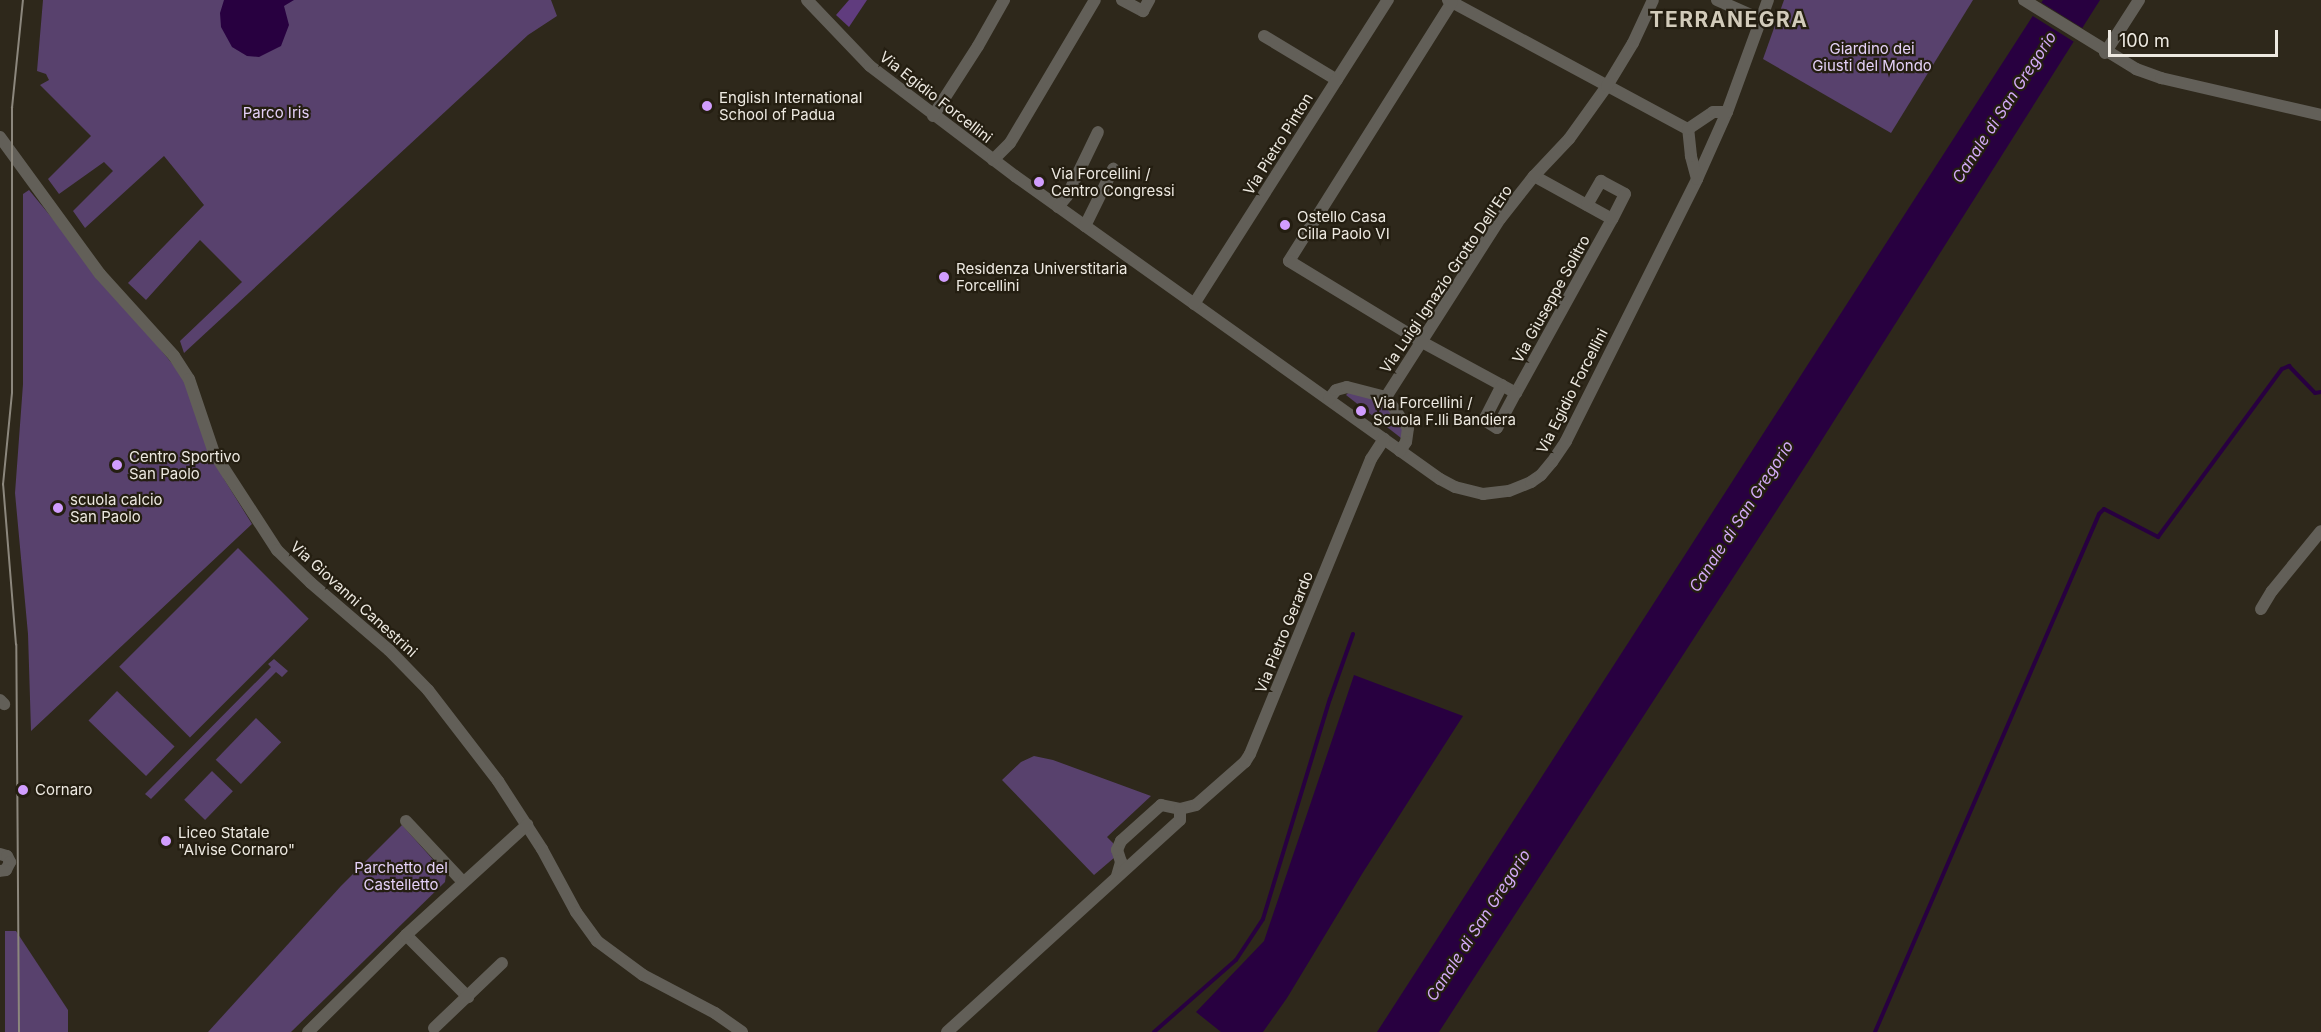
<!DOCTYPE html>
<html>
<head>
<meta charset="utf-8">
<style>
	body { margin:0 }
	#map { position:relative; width:2321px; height:1032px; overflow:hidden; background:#2e281b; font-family:Inter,sans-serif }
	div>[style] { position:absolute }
	.green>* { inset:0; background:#58416d; transform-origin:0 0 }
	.forest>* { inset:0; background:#603c7e }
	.water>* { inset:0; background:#280040 }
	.pier>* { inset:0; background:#2e281b; transform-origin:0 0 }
	.stream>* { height:4px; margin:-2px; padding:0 2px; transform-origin:2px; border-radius:2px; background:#280040 }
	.minor>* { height:12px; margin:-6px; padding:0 6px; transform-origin:6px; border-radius:6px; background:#625f58 }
	.tram>* { height:1.5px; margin:-0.75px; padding:0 0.75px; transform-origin:0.75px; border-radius:0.75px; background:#8c877d }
	.dots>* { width:16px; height:16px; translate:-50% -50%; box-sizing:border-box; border:3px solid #241e11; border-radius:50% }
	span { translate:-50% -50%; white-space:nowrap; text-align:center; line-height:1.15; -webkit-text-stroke:4.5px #241e11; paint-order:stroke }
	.park-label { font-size:15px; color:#e5d1f8 }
	.poi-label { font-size:15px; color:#ede9e1 }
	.left { translate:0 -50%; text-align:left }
	.street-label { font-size:15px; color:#ede9e1 }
	.water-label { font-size:16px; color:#d3abf7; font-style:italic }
	.district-label { font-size:21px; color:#d2cbba; font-weight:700; letter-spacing:1.5px }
	.scale { position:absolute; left:2108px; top:30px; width:170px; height:27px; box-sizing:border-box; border:3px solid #ede9e1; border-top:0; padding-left:8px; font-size:18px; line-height:21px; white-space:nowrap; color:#ede9e1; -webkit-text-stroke:4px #241e11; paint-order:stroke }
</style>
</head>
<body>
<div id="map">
	<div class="green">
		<div style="clip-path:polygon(43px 0,551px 0,557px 16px,528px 35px,184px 353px,180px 341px,242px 282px,200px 240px,146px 300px,128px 283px,204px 205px,164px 156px,85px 228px,73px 211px,113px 171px,104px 162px,59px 194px,48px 179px,91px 136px,40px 85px,49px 80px,46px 74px,37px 71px)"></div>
		<div style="clip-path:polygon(1784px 0,1973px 0,1891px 133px,1763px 59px)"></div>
		<div style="clip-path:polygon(29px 190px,175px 367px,186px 384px,224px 479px,252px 524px,31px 731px,28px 634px,15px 493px,23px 384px,23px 194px)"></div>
		<div style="clip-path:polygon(1349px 392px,1384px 401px,1404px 430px,1401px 438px,1346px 395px)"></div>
		<div style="left:238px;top:548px;width:100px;height:168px;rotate:45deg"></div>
		<div style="clip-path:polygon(274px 659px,288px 671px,282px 677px,276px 672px,151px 799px,145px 794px,271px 667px,268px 664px)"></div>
		<div style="left:117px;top:691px;width:80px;height:41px;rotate:44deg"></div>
		<div style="left:256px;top:718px;width:35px;height:58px;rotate:44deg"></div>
		<div style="clip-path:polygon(1034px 756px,1053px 760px,1151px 796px,1107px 837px,1113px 843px,1115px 857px,1094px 875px,1002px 780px,1021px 762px)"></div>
		<div style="left:212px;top:771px;width:29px;height:40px;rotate:44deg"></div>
		<div style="clip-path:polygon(402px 825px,446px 874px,445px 882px,291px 1032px,208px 1032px,341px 886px)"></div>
		<div style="clip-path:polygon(5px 931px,16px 931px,68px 1010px,68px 1032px,5px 1032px)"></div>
	</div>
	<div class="forest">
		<div style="clip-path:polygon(849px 0,867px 0,849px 27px,836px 15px)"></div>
	</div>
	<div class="water">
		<div style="clip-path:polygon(224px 0,294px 0,284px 6px,289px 25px,281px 46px,259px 57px,247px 56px,232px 47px,221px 27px,220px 13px)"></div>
		<div style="clip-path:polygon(2043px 0,2100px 0,1808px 462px,1439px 1032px,1377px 1032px)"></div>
		<div style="clip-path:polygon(1354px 675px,1463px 716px,1362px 874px,1287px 998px,1263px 1032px,1221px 1032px,1196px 1012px,1264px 941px)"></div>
	</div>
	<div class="pier">
		<div style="left:2039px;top:1px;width:53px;height:16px;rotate:32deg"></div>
	</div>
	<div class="stream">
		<div style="left:1154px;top:1032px;width:109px;rotate:-41.3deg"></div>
		<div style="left:1236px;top:960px;width:49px;rotate:-56.6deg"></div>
		<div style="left:1263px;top:919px;width:230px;rotate:-73.1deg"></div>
		<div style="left:1330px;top:699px;width:69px;rotate:-70.5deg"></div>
		<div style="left:1875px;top:1032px;width:564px;rotate:-66.61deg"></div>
		<div style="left:2099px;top:514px;width:7px;rotate:-45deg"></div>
		<div style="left:2104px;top:509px;width:61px;rotate:27.4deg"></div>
		<div style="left:2158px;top:537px;width:209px;rotate:-53.6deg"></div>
		<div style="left:2282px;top:369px;width:8px;rotate:-23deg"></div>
		<div style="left:2289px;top:366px;width:37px;rotate:46deg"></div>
		<div style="left:2315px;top:393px;width:6px;rotate:-9deg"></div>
	</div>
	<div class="minor">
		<div style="left:807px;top:0;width:91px;rotate:46.3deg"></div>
		<div style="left:870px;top:66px;width:182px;rotate:37.2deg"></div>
		<div style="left:1015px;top:176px;width:522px;rotate:35.49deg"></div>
		<div style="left:1440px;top:479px;width:17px;rotate:28deg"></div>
		<div style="left:1455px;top:487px;width:29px;rotate:14deg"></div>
		<div style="left:1483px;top:494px;width:26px;rotate:-7deg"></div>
		<div style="left:1509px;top:491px;width:24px;rotate:-22deg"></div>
		<div style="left:1531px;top:482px;width:12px;rotate:-35deg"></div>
		<div style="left:1541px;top:475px;width:17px;rotate:-50deg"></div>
		<div style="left:1552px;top:462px;width:25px;rotate:-56deg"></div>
		<div style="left:1566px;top:441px;width:293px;rotate:-63.4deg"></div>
		<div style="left:1697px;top:179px;width:73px;rotate:-65.9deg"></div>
		<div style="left:1727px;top:112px;width:119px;rotate:-69.9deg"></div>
		<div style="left:1122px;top:0;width:24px;rotate:28deg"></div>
		<div style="left:1143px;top:11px;width:13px;rotate:-61deg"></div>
		<div style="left:1448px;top:0;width:272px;rotate:28.3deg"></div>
		<div style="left:1717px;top:0;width:47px;rotate:23.8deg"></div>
		<div style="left:2024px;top:0;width:132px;rotate:31.6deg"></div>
		<div style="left:2136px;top:69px;width:27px;rotate:20deg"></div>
		<div style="left:2161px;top:78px;width:164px;rotate:13deg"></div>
		<div style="left:1452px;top:2px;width:306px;rotate:122.2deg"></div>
		<div style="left:1289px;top:261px;width:156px;rotate:31.3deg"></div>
		<div style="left:1422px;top:342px;width:107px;rotate:28.5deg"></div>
		<div style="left:1516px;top:393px;width:199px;rotate:-61.1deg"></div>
		<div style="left:1612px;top:219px;width:89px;rotate:-151.1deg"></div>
		<div style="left:1264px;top:36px;width:85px;rotate:31.1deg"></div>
		<div style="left:2105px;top:53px;width:63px;rotate:-57.3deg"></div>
		<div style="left:933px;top:116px;width:83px;rotate:-57.3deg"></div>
		<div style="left:978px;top:46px;width:53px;rotate:-60.5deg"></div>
		<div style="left:0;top:137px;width:170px;rotate:53.9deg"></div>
		<div style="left:100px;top:274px;width:110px;rotate:47.9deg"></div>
		<div style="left:174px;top:356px;width:27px;rotate:57deg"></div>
		<div style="left:189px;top:379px;width:78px;rotate:71.3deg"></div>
		<div style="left:214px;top:453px;width:116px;rotate:57deg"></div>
		<div style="left:277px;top:550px;width:47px;rotate:44.1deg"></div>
		<div style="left:311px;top:583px;width:103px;rotate:40.7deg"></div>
		<div style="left:389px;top:650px;width:56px;rotate:45.7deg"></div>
		<div style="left:428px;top:690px;width:115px;rotate:52.4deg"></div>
		<div style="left:498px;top:781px;width:81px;rotate:57.1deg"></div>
		<div style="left:542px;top:849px;width:72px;rotate:61.6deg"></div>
		<div style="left:576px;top:912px;width:36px;rotate:54deg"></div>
		<div style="left:597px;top:941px;width:57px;rotate:36.5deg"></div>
		<div style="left:643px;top:975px;width:81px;rotate:27.8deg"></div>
		<div style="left:715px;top:1013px;width:33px;rotate:35deg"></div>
		<div style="left:993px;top:160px;width:24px;rotate:-45deg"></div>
		<div style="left:1010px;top:143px;width:166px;rotate:-59.3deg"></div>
		<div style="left:1697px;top:179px;width:24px;rotate:-105deg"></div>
		<div style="left:1691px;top:156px;width:27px;rotate:-96deg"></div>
		<div style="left:1688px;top:129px;width:30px;rotate:-34deg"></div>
		<div style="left:1713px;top:112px;width:14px"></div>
		<div style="left:1587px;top:205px;width:28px;rotate:-60deg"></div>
		<div style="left:1601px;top:181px;width:27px;rotate:28deg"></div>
		<div style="left:1625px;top:194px;width:28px;rotate:117deg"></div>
		<div style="left:1058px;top:207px;width:14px;rotate:-51deg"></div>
		<div style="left:1067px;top:196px;width:71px;rotate:-64.2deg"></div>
		<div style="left:1085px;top:226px;width:64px;rotate:-63.8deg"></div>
		<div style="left:1194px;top:304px;width:361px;rotate:-57.5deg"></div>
		<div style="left:1502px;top:385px;width:39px;rotate:117deg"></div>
		<div style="left:1484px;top:420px;width:15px;rotate:32deg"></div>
		<div style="left:1497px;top:428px;width:40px;rotate:-62deg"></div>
		<div style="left:1386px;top:397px;width:211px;rotate:-57.4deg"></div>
		<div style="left:1500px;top:219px;width:55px;rotate:-51.7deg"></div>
		<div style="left:1534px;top:176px;width:51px;rotate:-46.6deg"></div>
		<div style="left:1569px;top:139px;width:65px;rotate:-54.4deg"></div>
		<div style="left:1607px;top:86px;width:50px;rotate:-58.8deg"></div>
		<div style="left:1633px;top:43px;width:47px;rotate:-65.1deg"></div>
		<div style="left:1329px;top:399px;width:11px;rotate:-52deg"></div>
		<div style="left:1336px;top:390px;width:11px;rotate:-15deg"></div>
		<div style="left:1347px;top:387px;width:40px;rotate:14.4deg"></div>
		<div style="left:1386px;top:397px;width:38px;rotate:55deg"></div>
		<div style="left:1408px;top:428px;width:14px;rotate:98deg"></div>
		<div style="left:1406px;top:442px;width:11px;rotate:124deg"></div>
		<div style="left:2261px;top:609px;width:21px;rotate:-59deg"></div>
		<div style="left:2272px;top:591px;width:77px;rotate:-50.8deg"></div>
		<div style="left:0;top:700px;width:6px;rotate:45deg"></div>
		<div style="left:406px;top:821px;width:83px;rotate:46.9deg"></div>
		<div style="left:0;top:854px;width:7px;rotate:16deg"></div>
		<div style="left:7px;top:856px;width:7px;rotate:63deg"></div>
		<div style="left:10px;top:862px;width:9px;rotate:117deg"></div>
		<div style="left:6px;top:870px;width:6px;rotate:171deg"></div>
		<div style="left:1117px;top:876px;width:15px;rotate:-74deg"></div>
		<div style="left:1121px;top:862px;width:13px;rotate:-108deg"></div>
		<div style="left:1117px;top:850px;width:10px;rotate:-66deg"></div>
		<div style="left:1121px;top:841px;width:54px;rotate:-42deg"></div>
		<div style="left:1161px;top:805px;width:19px;rotate:12deg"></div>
		<div style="left:1180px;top:809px;width:16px;rotate:-14deg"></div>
		<div style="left:1196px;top:805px;width:65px;rotate:-41.3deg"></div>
		<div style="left:1245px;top:762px;width:9px;rotate:-58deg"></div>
		<div style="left:1250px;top:754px;width:319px;rotate:-67.7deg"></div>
		<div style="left:1371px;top:459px;width:24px;rotate:-57deg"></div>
		<div style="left:406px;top:935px;width:88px;rotate:45deg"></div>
		<div style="left:434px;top:1028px;width:94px;rotate:-43.7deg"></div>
		<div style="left:308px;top:1032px;width:138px;rotate:-44.7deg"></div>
		<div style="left:406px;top:935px;width:164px;rotate:-42.3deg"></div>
		<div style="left:947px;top:1032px;width:315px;rotate:-42.3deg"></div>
		<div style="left:1180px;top:820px;width:11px;rotate:-90deg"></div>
	</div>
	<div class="tram">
		<div style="left:19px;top:1032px;width:387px;rotate:-90.4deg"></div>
		<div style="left:16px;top:645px;width:161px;rotate:-94.6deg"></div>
		<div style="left:3px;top:485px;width:92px;rotate:-84.4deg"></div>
		<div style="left:12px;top:393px;width:285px;rotate:-90deg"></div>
		<div style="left:12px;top:108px;width:109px;rotate:-84.2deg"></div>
	</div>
	<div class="dots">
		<div style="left:707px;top:106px;background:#d19dfe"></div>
		<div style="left:1039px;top:182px;background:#d19dfe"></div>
		<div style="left:1285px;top:225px;background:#d19dfe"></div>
		<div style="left:944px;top:277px;background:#d19dfe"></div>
		<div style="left:1361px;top:411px;background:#d19dfe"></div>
		<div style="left:117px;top:465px;background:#d19dfe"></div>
		<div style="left:58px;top:508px;background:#d19dfe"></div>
		<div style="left:23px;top:790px;background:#d19dfe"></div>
		<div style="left:166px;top:841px;background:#d19dfe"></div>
	</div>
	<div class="park-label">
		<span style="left:1872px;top:57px">Giardino dei<br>Giusti del Mondo</span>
		<span style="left:276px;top:113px">Parco Iris</span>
		<span style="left:401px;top:876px">Parchetto del<br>Castelletto</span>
	</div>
	<div class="poi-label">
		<span class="left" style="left:719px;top:106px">English International<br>School of Padua</span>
		<span class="left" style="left:1051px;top:182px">Via Forcellini /<br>Centro Congressi</span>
		<span class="left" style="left:1297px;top:225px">Ostello Casa<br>Cilla Paolo VI</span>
		<span class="left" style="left:956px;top:277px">Residenza Universtitaria<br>Forcellini</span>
		<span class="left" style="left:1373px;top:411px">Via Forcellini /<br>Scuola F.lli Bandiera</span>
		<span class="left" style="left:129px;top:465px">Centro Sportivo<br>San Paolo</span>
		<span class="left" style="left:70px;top:508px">scuola calcio<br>San Paolo</span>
		<span class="left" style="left:35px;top:790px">Cornaro</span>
		<span class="left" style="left:178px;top:841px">Liceo Statale<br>"Alvise Cornaro"</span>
	</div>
	<div class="street-label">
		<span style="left:936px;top:97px;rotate:38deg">Via Egidio Forcellini</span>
		<span style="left:1278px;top:144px;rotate:-58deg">Via Pietro Pinton</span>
		<span style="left:1446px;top:279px;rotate:-56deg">Via Luigi Ignazio Grotto Dell'Ero</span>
		<span style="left:1551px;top:299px;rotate:-61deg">Via Giuseppe Solitro</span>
		<span style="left:1572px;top:391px;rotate:-63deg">Via Egidio Forcellini</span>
		<span style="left:354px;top:599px;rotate:42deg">Via Giovanni Canestrini</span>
		<span style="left:1284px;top:632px;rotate:-68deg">Via Pietro Gerardo</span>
	</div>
	<div class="water-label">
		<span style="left:2004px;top:107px;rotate:-57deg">Canale di San Gregorio</span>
		<span style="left:1741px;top:516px;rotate:-57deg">Canale di San Gregorio</span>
		<span style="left:1478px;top:925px;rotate:-57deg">Canale di San Gregorio</span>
	</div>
	<div class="district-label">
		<span style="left:1729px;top:20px">TERRANEGRA</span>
	</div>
	<div class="scale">100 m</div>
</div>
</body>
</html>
